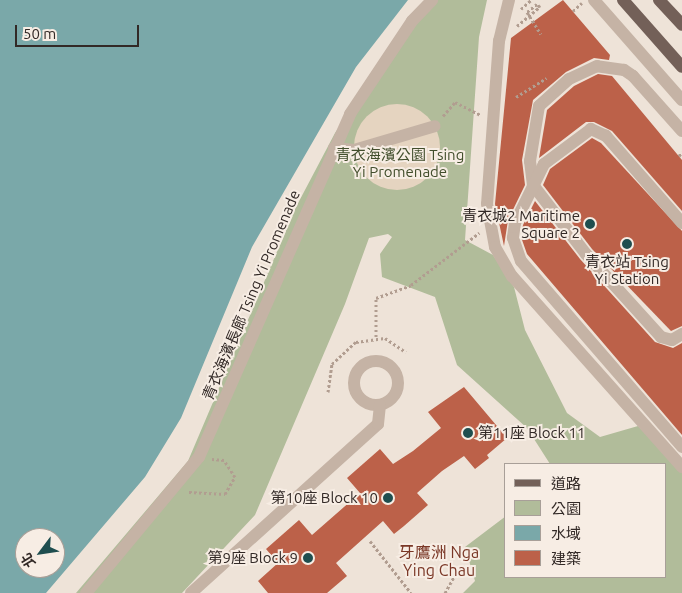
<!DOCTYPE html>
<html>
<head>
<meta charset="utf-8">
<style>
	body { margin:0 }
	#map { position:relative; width:682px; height:593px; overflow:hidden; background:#eee3d8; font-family:Ubuntu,"Noto Sans TC",sans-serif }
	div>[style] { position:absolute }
	.green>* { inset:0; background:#b1bc9a }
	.plaza>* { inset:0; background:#e5d4c0 }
	.round { border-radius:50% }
	.water>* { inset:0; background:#7aa8a9 }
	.building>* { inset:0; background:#bc6149 }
	.path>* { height:3px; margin-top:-1.5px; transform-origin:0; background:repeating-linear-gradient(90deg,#b19d90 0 2.5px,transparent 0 5px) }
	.minor>* { height:12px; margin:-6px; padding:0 6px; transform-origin:6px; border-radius:6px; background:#c5b3a5 }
	.minor>.ring { margin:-6px; padding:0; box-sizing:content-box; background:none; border:12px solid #c5b3a5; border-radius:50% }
	.major>* { height:12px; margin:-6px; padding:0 6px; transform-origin:6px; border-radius:6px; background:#736058 }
	.dots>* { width:14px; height:14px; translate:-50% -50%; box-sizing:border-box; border:2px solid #f7ede4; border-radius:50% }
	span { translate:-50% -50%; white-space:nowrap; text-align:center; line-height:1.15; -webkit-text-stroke:4px #f7ede4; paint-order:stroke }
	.park-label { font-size:15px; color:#424e2c }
	.poi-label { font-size:15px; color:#322926 }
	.right { translate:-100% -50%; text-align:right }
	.left { translate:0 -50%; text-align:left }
	.street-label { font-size:15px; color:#322926 }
	.neighbourhood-label { font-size:16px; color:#7a3726 }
	.legend { position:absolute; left:504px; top:463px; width:162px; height:115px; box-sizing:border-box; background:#f7ede4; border:1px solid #a89f98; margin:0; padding:6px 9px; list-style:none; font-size:15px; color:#322926 }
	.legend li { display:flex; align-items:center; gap:10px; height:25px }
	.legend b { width:25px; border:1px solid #a89f98 }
	.north { position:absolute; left:15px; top:528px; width:50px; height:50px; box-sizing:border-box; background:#f7ede4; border:1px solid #a89f98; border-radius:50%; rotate:239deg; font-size:14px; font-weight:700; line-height:20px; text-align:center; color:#322926 }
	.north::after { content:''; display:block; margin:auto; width:18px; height:22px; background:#1f4e4f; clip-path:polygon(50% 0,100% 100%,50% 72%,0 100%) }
	.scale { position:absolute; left:15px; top:25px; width:124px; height:22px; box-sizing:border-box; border:2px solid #322926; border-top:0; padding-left:6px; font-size:15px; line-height:18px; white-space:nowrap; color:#322926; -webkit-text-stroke:4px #f7ede4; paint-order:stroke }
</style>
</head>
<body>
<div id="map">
	<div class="green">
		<div style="clip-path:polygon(426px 0,487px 0,479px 37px,465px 240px,493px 255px,514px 287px,525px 330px,567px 413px,600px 437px,638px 426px,682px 471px,682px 593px,463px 593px,475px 581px,465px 547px,506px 516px,506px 577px,666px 577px,666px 464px,550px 464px,527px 428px,457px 365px,435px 297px,382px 277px,380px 254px,392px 237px,388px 234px,369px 238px,345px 304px,255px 515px,182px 593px,76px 593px,188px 461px,296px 207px,335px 133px)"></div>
	</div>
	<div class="plaza">
		<div class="round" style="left:354px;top:104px;width:86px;height:86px"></div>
	</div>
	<div class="water">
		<div style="clip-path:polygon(evenodd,0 0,408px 0,356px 67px,252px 247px,181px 418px,145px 477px,46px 593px,0 593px,0 0,25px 538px,55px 538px,55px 568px,25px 568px,25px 538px)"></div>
	</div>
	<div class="building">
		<div style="clip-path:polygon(563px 0,610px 55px,609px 60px,594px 58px,566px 72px,533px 100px,522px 160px,525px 185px,508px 220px,504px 246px,495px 204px,511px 38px)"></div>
		<div style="clip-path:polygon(598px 74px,612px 76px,682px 160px,682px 211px,612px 131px,594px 122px,586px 122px,539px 158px,547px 110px,574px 86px)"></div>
		<div style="clip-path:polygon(592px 138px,601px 143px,682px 231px,682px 326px,671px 331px,592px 249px,543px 185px,550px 169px)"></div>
		<div style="clip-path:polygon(535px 201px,580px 259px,655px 342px,673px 348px,682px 343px,682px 435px,527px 254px,521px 237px,523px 225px)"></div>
		<div style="clip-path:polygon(464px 387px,507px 438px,487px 455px,489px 458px,475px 469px,464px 456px,442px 471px,417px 493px,428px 505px,404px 526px,394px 534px,383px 521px,336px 563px,347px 576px,327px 593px,268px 593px,258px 581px,278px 563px,266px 549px,299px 520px,312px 535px,360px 493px,347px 478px,380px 449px,393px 464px,413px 451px,441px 428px,428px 412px)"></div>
	</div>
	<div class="path">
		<div style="left:537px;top:4px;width:13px;rotate:141deg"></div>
		<div style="left:527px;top:12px;width:26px;rotate:58deg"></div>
		<div style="left:521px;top:9px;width:13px;rotate:-42deg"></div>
		<div style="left:573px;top:11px;width:12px;rotate:-42deg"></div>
		<div style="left:517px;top:26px;width:30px;rotate:-40deg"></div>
		<div style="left:540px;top:7px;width:4px;rotate:-135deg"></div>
		<div style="left:516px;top:97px;width:36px;rotate:-32deg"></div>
		<div style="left:443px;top:116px;width:18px;rotate:-49deg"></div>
		<div style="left:455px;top:102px;width:29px;rotate:27deg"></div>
		<div style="left:679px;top:156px;width:5px;rotate:-53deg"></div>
		<div style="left:376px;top:337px;width:39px;rotate:-90deg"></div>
		<div style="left:376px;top:298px;width:37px;rotate:-20deg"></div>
		<div style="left:411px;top:285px;width:86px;rotate:-37.4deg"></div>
		<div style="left:328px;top:392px;width:28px;rotate:-82deg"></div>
		<div style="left:332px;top:364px;width:33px;rotate:-43deg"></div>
		<div style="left:356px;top:342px;width:29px;rotate:-8deg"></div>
		<div style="left:385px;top:338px;width:25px;rotate:34deg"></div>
		<div style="left:189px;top:492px;width:36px;rotate:3deg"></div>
		<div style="left:225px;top:494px;width:20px;rotate:-60deg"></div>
		<div style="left:235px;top:477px;width:20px;rotate:-123deg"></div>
		<div style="left:224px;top:460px;width:12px;rotate:-175deg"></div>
		<div style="left:370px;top:541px;width:66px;rotate:51.7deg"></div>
		<div style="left:445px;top:593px;width:23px;rotate:-61deg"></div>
	</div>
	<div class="minor">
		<div style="left:509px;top:0;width:42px;rotate:103.7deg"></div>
		<div style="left:499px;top:41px;width:163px;rotate:94.2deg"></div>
		<div style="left:487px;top:204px;width:44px;rotate:79.5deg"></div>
		<div style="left:495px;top:247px;width:34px;rotate:60deg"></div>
		<div style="left:512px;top:276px;width:256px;rotate:48.3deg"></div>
		<div style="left:594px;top:0;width:133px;rotate:48.7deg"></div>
		<div style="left:682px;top:131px;width:74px;rotate:-131.7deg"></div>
		<div style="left:633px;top:76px;width:11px;rotate:-146deg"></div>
		<div style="left:624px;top:70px;width:27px;rotate:-172deg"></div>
		<div style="left:597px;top:66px;width:31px;rotate:155deg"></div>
		<div style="left:569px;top:79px;width:40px;rotate:138deg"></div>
		<div style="left:539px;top:106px;width:56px;rotate:99.3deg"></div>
		<div style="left:530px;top:161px;width:24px;rotate:83deg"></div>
		<div style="left:533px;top:185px;width:87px;rotate:52.5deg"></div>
		<div style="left:586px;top:254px;width:112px;rotate:47.9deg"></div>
		<div style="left:661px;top:337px;width:11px;rotate:15deg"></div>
		<div style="left:672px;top:340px;width:12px;rotate:-31deg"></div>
		<div style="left:334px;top:148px;width:20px;rotate:6deg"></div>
		<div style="left:354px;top:150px;width:84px;rotate:-16.5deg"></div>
		<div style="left:682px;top:223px;width:116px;rotate:-131.1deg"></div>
		<div style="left:606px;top:136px;width:17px;rotate:-155deg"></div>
		<div style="left:591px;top:129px;width:59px;rotate:143.3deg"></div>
		<div style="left:544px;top:164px;width:66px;rotate:116.2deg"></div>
		<div style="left:515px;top:223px;width:15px;rotate:98deg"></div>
		<div style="left:513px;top:238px;width:24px;rotate:71deg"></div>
		<div style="left:521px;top:261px;width:246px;rotate:49.1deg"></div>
		<div class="ring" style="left:354px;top:361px;width:32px;height:32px"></div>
		<div style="left:86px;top:593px;width:177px;rotate:-50.3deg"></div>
		<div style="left:199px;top:457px;width:375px;rotate:-66.2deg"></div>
		<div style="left:350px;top:114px;width:112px;rotate:-56.3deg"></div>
		<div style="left:412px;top:21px;width:29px;rotate:-46deg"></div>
		<div style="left:191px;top:593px;width:252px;rotate:-42.1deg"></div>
		<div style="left:378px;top:424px;width:19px;rotate:-84deg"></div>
	</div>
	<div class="major">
		<div style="left:623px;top:0;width:89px;rotate:48.6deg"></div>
		<div style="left:659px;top:0;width:34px;rotate:47deg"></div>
	</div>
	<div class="dots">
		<div style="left:590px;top:224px;background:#1f4e4f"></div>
		<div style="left:627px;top:244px;background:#1f4e4f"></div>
		<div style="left:468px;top:433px;background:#1f4e4f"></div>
		<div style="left:388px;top:498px;background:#1f4e4f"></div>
		<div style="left:308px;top:558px;background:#1f4e4f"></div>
	</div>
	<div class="park-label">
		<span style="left:400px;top:163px">青衣海濱公園 Tsing<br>Yi Promenade</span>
	</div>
	<div class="poi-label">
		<span class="right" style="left:580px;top:224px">青衣城2 Maritime<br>Square 2</span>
		<span style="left:627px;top:270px">青衣站 Tsing<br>Yi Station</span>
		<span class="left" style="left:478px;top:433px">第11座 Block 11</span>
		<span class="right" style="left:378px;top:498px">第10座 Block 10</span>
		<span class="right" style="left:298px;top:558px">第9座 Block 9</span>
	</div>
	<div class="street-label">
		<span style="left:251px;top:295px;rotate:-67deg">青衣海濱長廊 Tsing Yi Promenade</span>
	</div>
	<div class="neighbourhood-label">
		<span style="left:439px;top:561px">牙鷹洲 Nga<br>Ying Chau</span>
	</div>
	<ul class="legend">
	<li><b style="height:6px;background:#736058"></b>道路</li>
	<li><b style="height:14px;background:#b1bc9a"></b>公園</li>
	<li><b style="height:14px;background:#7aa8a9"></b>水域</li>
	<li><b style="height:14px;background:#bc6149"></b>建築</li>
	</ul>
	<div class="north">北</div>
	<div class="scale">50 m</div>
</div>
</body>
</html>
